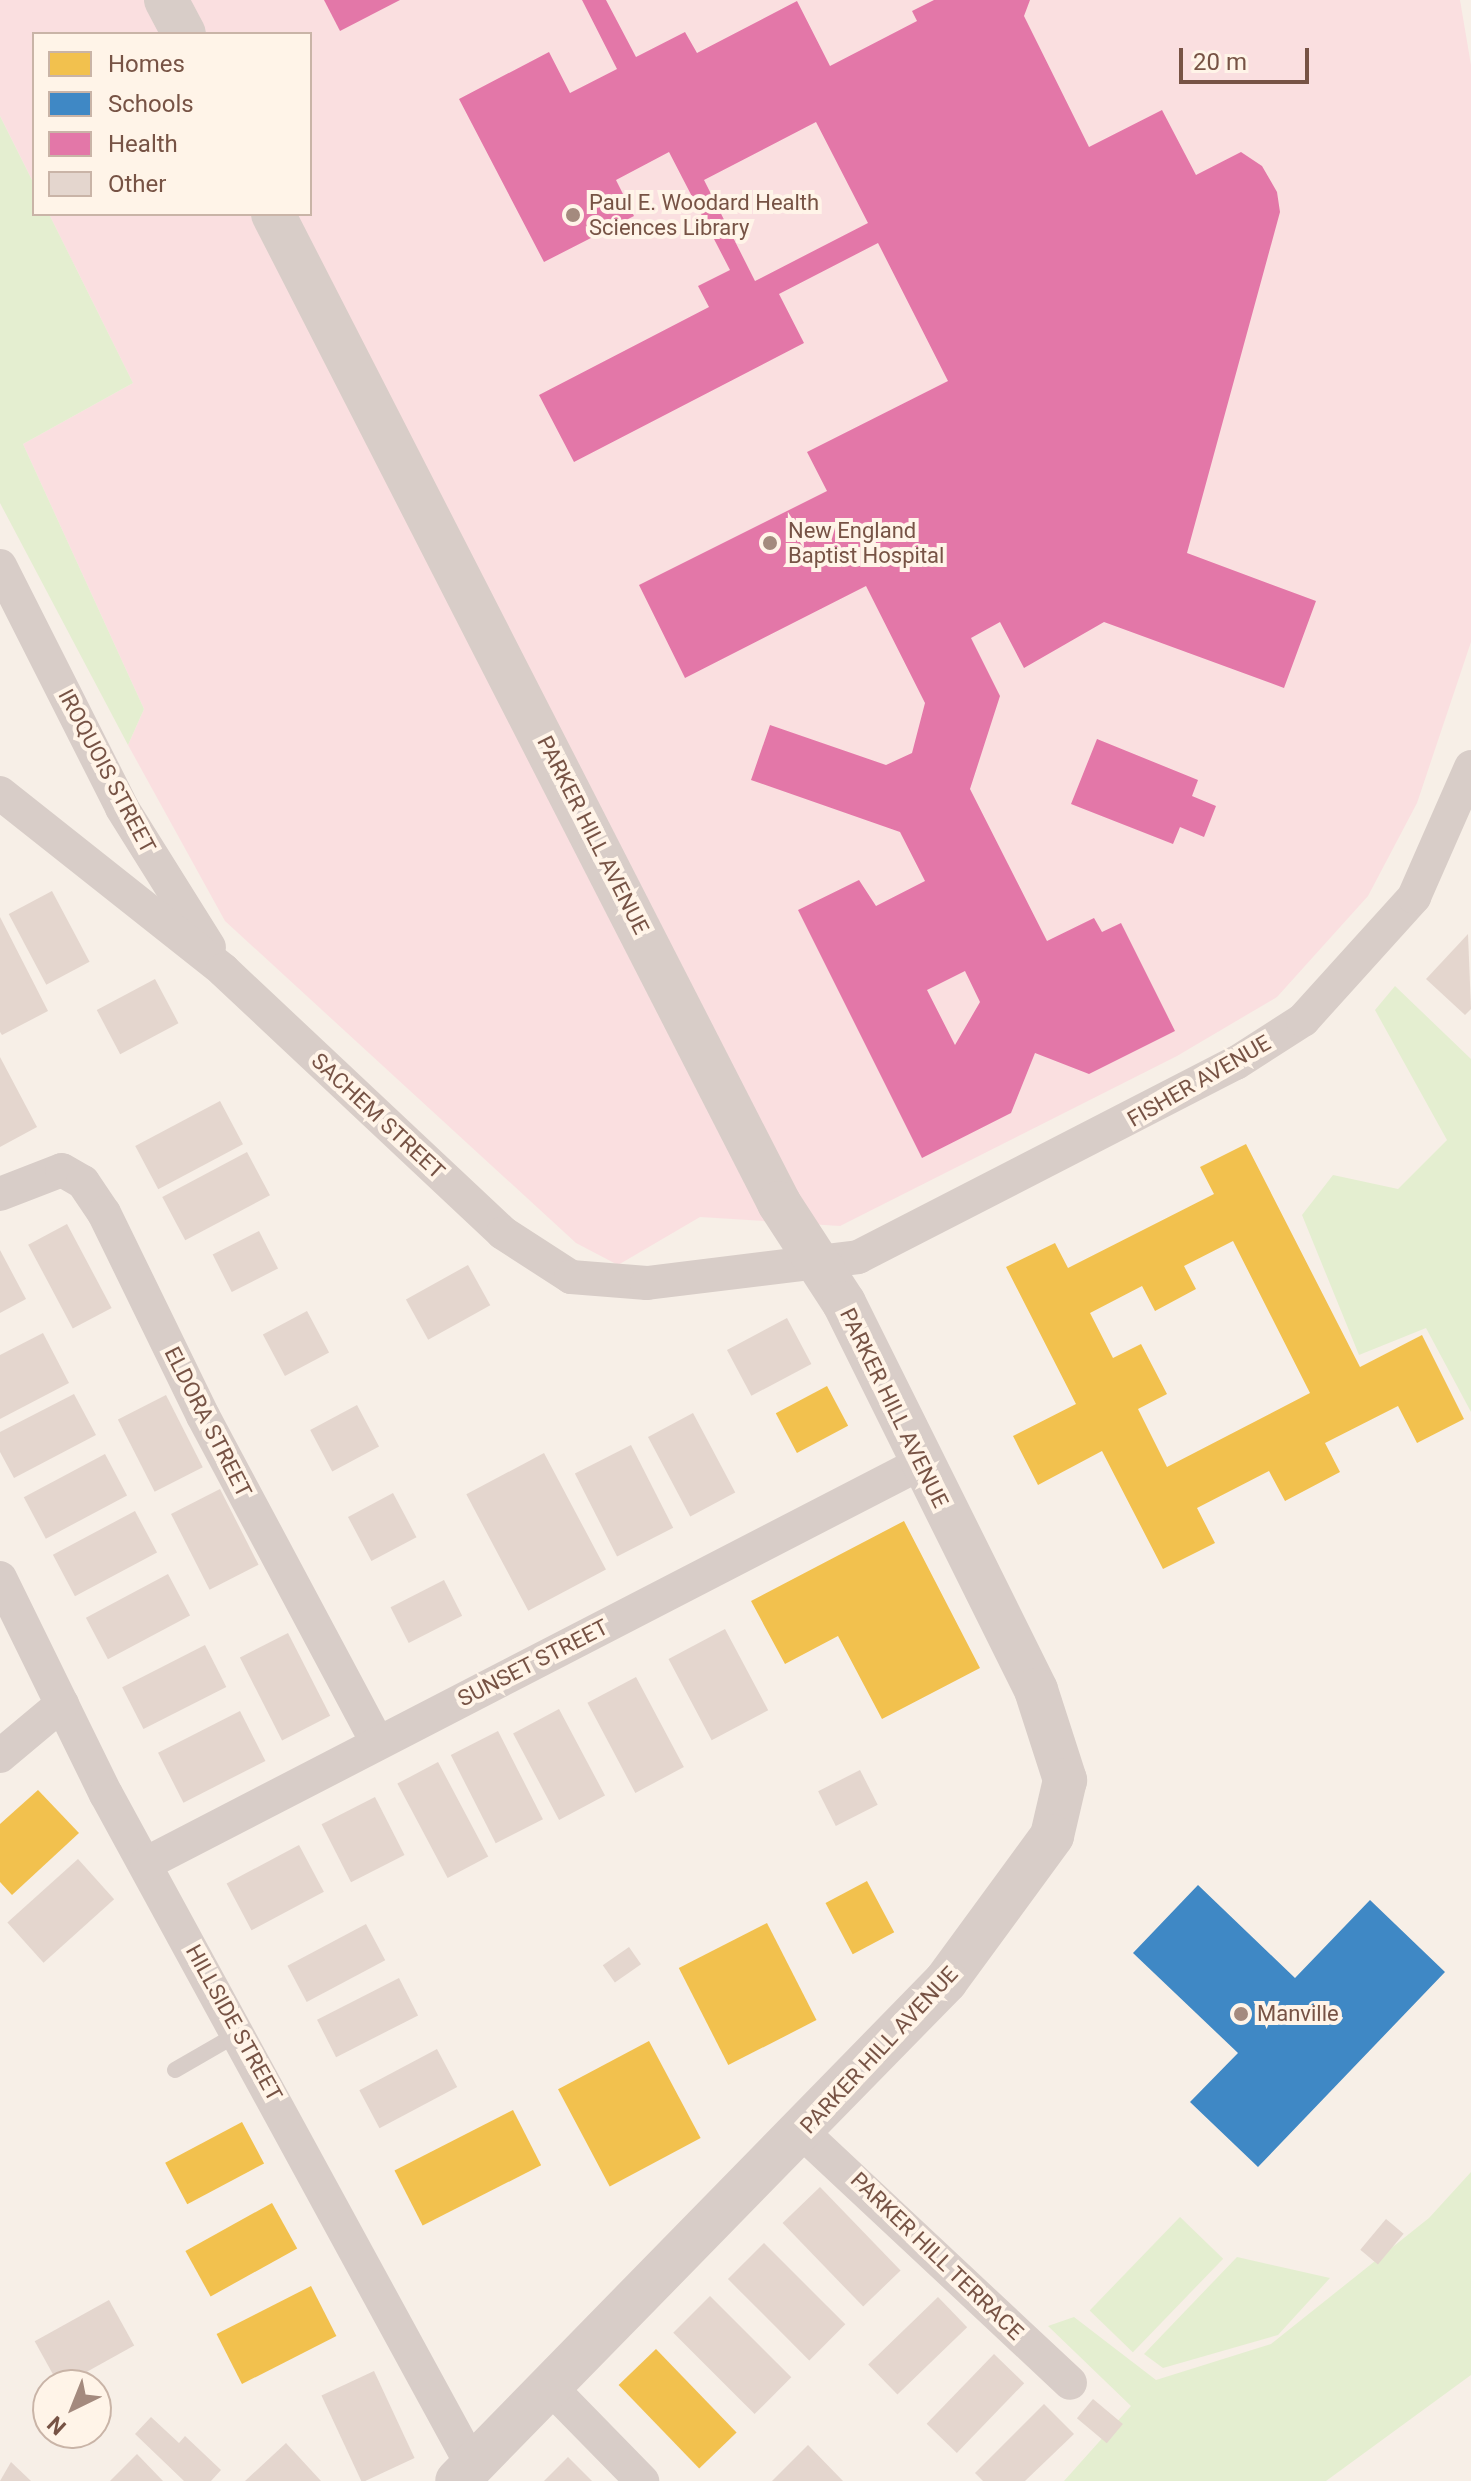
<!DOCTYPE html>
<html>
<head>
<meta charset="utf-8">
<style>
	body { margin:0 }
	#map { position:relative; width:1471px; height:2481px; overflow:hidden; background:#f7efe7; font-family:Roboto,sans-serif }
	div>[style] { position:absolute }
	.medical>* { inset:0; background:#fadfe0 }
	.green>* { inset:0; background:#e4eed0; transform-origin:0 0 }
	.homes>* { inset:0; background:#f2c14e; transform-origin:0 0 }
	.schools>* { inset:0; background:#3f88c5 }
	.health>* { inset:0; background:#e377a8 }
	.building>* { inset:0; background:#e4d6ce; transform-origin:0 0 }
	.lane>* { height:16px; margin:-8px; padding:0 8px; transform-origin:8px; border-radius:8px; background:#d8cdc8 }
	.street>* { height:34px; margin:-17px; padding:0 17px; transform-origin:17px; border-radius:17px; background:#d8cdc8 }
	.secondary>* { height:44px; margin:-22px; padding:0 22px; transform-origin:22px; border-radius:22px; background:#d8cdc8 }
	.dots>* { width:22px; height:22px; translate:-50% -50%; box-sizing:border-box; border:4px solid #fff4e8; border-radius:50% }
	span { translate:-50% -50%; white-space:nowrap; text-align:center; line-height:1.15; -webkit-text-stroke:8px #fff4e8; paint-order:stroke }
	.poi-label { font-size:22px; color:#775345 }
	.left { translate:0 -50%; text-align:left }
	.street-label { font-size:22px; color:#775345 }
	.legend { position:absolute; left:32px; top:32px; width:280px; height:184px; box-sizing:border-box; background:#fff4e8; border:2px solid #c9b4a7; margin:0; padding:10px 14px; list-style:none; font-size:24px; color:#775345 }
	.legend li { display:flex; align-items:center; gap:16px; height:40px }
	.legend b { width:40px; border:2px solid #c9b4a7 }
	.north { position:absolute; left:32px; top:2369px; width:80px; height:80px; box-sizing:border-box; background:#fff4e8; border:2px solid #c9b4a7; border-radius:50%; rotate:223deg; font-size:22px; font-weight:700; line-height:32px; text-align:center; color:#775345 }
	.north::after { content:''; display:block; margin:auto; width:28px; height:36px; background:#a48a7e; clip-path:polygon(50% 0,100% 100%,50% 72%,0 100%) }
	.scale { position:absolute; left:1179px; top:48px; width:130px; height:36px; box-sizing:border-box; border:4px solid #775345; border-top:0; padding-left:10px; font-size:24px; line-height:28px; white-space:nowrap; color:#775345; -webkit-text-stroke:6px #fff4e8; paint-order:stroke }
</style>
</head>
<body>
<div id="map">
	<div class="medical">
		<div style="clip-path:polygon(0 0,1460px 0,1471px 65px,1471px 642px,1417px 803px,1368px 896px,1277px 997px,1177px 1056px,840px 1226px,700px 1217px,618px 1265px,576px 1243px,225px 921px,128px 745px,144px 709px,23px 444px,133px 383px,49px 214px,310px 214px,310px 34px,34px 34px,34px 184px,0 116px)"></div>
	</div>
	<div class="green">
		<div style="clip-path:polygon(0 116px,34px 184px,34px 214px,49px 214px,133px 383px,23px 444px,144px 709px,128px 745px,0 503px)"></div>
		<div style="clip-path:polygon(1395px 986px,1471px 1059px,1471px 1412px,1426px 1328px,1359px 1355px,1302px 1215px,1333px 1175px,1398px 1189px,1447px 1140px,1375px 1010px)"></div>
		<div style="clip-path:polygon(1471px 2172px,1471px 2375px,1326px 2481px,1064px 2481px,1131px 2406px,1048px 2326px,1074px 2317px,1156px 2380px,1271px 2344px,1429px 2218px)"></div>
		<div style="left:1180px;top:2217px;width:60px;height:130px;rotate:44deg"></div>
		<div style="clip-path:polygon(1237px 2257px,1330px 2278px,1278px 2335px,1163px 2368px,1144px 2354px)"></div>
	</div>
	<div class="homes">
		<div style="clip-path:polygon(evenodd,1246px 1144px,1360px 1367px,1422px 1335px,1464px 1419px,1417px 1443px,1398px 1406px,1325px 1443px,1340px 1472px,1285px 1501px,1269px 1471px,1197px 1508px,1215px 1543px,1163px 1569px,1102px 1451px,1038px 1485px,1013px 1436px,1076px 1404px,1006px 1267px,1055px 1243px,1068px 1268px,1214px 1194px,1200px 1167px,1246px 1144px,1233px 1241px,1310px 1393px,1167px 1467px,1138px 1409px,1167px 1394px,1141px 1344px,1113px 1358px,1090px 1313px,1142px 1286px,1155px 1311px,1196px 1289px,1184px 1266px,1233px 1241px)"></div>
		<div style="left:827px;top:1386px;width:45px;height:58px;rotate:62deg"></div>
		<div style="clip-path:polygon(904px 1521px,980px 1668px,882px 1719px,838px 1636px,785px 1664px,751px 1601px)"></div>
		<div style="clip-path:polygon(38px 1790px,79px 1833px,12px 1895px,0 1882px,0 1824px)"></div>
		<div style="left:867px;top:1881px;width:58px;height:47px;rotate:62deg"></div>
		<div style="left:767px;top:1923px;width:109px;height:99px;rotate:63deg"></div>
		<div style="left:649px;top:2041px;width:110px;height:103px;rotate:62deg"></div>
		<div style="left:513px;top:2110px;width:62px;height:133px;rotate:63deg"></div>
		<div style="left:242px;top:2122px;width:47px;height:87px;rotate:62deg"></div>
		<div style="left:272px;top:2203px;width:52px;height:99px;rotate:61deg"></div>
		<div style="left:311px;top:2286px;width:56px;height:106px;rotate:63deg"></div>
		<div style="left:656px;top:2349px;width:116px;height:52px;rotate:46deg"></div>
	</div>
	<div class="schools">
		<div style="clip-path:polygon(1198px 1885px,1295px 1978px,1370px 1900px,1445px 1972px,1258px 2167px,1190px 2102px,1238px 2053px,1133px 1953px)"></div>
	</div>
	<div class="health">
		<div style="clip-path:polygon(324px 0,400px 0,340px 31px)"></div>
		<div style="clip-path:polygon(evenodd,582px 0,606px 0,636px 57px,685px 32px,697px 53px,797px 1px,830px 66px,917px 21px,912px 11px,934px 0,1030px 0,1024px 16px,1089px 147px,1162px 110px,1196px 175px,1241px 152px,1262px 166px,1277px 192px,1280px 212px,1187px 553px,1316px 601px,1284px 688px,1104px 622px,1024px 668px,1000px 622px,971px 638px,1000px 696px,970px 789px,1047px 941px,1094px 918px,1102px 932px,1121px 923px,1175px 1031px,1089px 1074px,1035px 1053px,1011px 1113px,922px 1158px,798px 910px,859px 880px,876px 906px,925px 881px,900px 832px,751px 780px,770px 725px,886px 765px,912px 753px,925px 703px,866px 586px,685px 678px,639px 585px,827px 491px,807px 452px,948px 381px,878px 243px,779px 294px,804px 343px,574px 462px,539px 395px,709px 307px,698px 286px,730px 270px,669px 152px,616px 180px,634px 216px,544px 262px,459px 99px,549px 52px,570px 93px,617px 69px,582px 0,816px 122px,868px 223px,755px 281px,704px 180px,816px 122px,582px 0,965px 971px,980px 1002px,955px 1045px,927px 990px,965px 971px)"></div>
		<div style="clip-path:polygon(1097px 739px,1198px 780px,1192px 796px,1216px 806px,1204px 837px,1180px 827px,1173px 844px,1071px 804px)"></div>
	</div>
	<div class="building">
		<div style="left:52px;top:891px;width:80px;height:49px;rotate:62deg"></div>
		<div style="clip-path:polygon(0 917px,48px 1011px,2px 1035px,0 1032px)"></div>
		<div style="clip-path:polygon(1468px 934px,1471px 1009px,1465px 1015px,1426px 979px)"></div>
		<div style="left:155px;top:979px;width:50px;height:66px;rotate:62deg"></div>
		<div style="clip-path:polygon(0 1057px,37px 1127px,0 1147px)"></div>
		<div style="left:220px;top:1101px;width:49px;height:96px;rotate:62deg"></div>
		<div style="left:247px;top:1152px;width:49px;height:96px;rotate:62deg"></div>
		<div style="left:67px;top:1224px;width:95px;height:44px;rotate:62deg"></div>
		<div style="left:259px;top:1231px;width:42px;height:52px;rotate:63deg"></div>
		<div style="clip-path:polygon(0 1250px,26px 1299px,0 1313px)"></div>
		<div style="left:468px;top:1265px;width:46px;height:71px;rotate:61deg"></div>
		<div style="left:307px;top:1311px;width:47px;height:50px;rotate:62deg"></div>
		<div style="left:787px;top:1318px;width:52px;height:68px;rotate:62deg"></div>
		<div style="clip-path:polygon(43px 1333px,69px 1383px,0 1419px,0 1355px)"></div>
		<div style="clip-path:polygon(74px 1394px,96px 1435px,14px 1478px,0 1452px,0 1432px)"></div>
		<div style="left:166px;top:1395px;width:81px;height:54px;rotate:63deg"></div>
		<div style="left:357px;top:1405px;width:47px;height:53px;rotate:62deg"></div>
		<div style="left:693px;top:1413px;width:90px;height:51px;rotate:62deg"></div>
		<div style="left:631px;top:1445px;width:93px;height:63px;rotate:63deg"></div>
		<div style="left:544px;top:1453px;width:132px;height:88px;rotate:62deg"></div>
		<div style="left:105px;top:1454px;width:47px;height:92px;rotate:62deg"></div>
		<div style="left:220px;top:1489px;width:85px;height:55px;rotate:63deg"></div>
		<div style="left:393px;top:1493px;width:50px;height:51px;rotate:62deg"></div>
		<div style="left:135px;top:1511px;width:47px;height:93px;rotate:62deg"></div>
		<div style="left:168px;top:1574px;width:47px;height:93px;rotate:62deg"></div>
		<div style="left:444px;top:1580px;width:40px;height:60px;rotate:63deg"></div>
		<div style="left:725px;top:1629px;width:92px;height:64px;rotate:62deg"></div>
		<div style="left:288px;top:1633px;width:93px;height:54px;rotate:63deg"></div>
		<div style="left:205px;top:1645px;width:47px;height:93px;rotate:63deg"></div>
		<div style="left:636px;top:1677px;width:102px;height:55px;rotate:62deg"></div>
		<div style="left:559px;top:1709px;width:98px;height:52px;rotate:62deg"></div>
		<div style="left:240px;top:1711px;width:56px;height:92px;rotate:63deg"></div>
		<div style="left:498px;top:1731px;width:99px;height:53px;rotate:63deg"></div>
		<div style="left:438px;top:1762px;width:107px;height:46px;rotate:62deg"></div>
		<div style="left:860px;top:1770px;width:39px;height:47px;rotate:63deg"></div>
		<div style="left:375px;top:1797px;width:65px;height:60px;rotate:63deg"></div>
		<div style="left:299px;top:1845px;width:53px;height:82px;rotate:62deg"></div>
		<div style="left:78px;top:1859px;width:54px;height:95px;rotate:48deg"></div>
		<div style="left:366px;top:1924px;width:41px;height:89px;rotate:62deg"></div>
		<div style="left:629px;top:1947px;width:21px;height:32px;rotate:55deg"></div>
		<div style="left:399px;top:1978px;width:42px;height:92px;rotate:63deg"></div>
		<div style="left:437px;top:2049px;width:43px;height:88px;rotate:62deg"></div>
		<div style="left:820px;top:2187px;width:116px;height:52px;rotate:46deg"></div>
		<div style="left:1386px;top:2219px;width:23px;height:40px;rotate:40deg"></div>
		<div style="left:764px;top:2243px;width:115px;height:51px;rotate:45deg"></div>
		<div style="left:710px;top:2296px;width:115px;height:52px;rotate:45deg"></div>
		<div style="left:938px;top:2297px;width:42px;height:97px;rotate:46deg"></div>
		<div style="left:109px;top:2300px;width:52px;height:85px;rotate:61deg"></div>
		<div style="left:994px;top:2354px;width:42px;height:97px;rotate:44deg"></div>
		<div style="left:374px;top:2371px;width:96px;height:58px;rotate:65deg"></div>
		<div style="left:1093px;top:2399px;width:39px;height:25px;rotate:40deg"></div>
		<div style="clip-path:polygon(1044px 2404px,1074px 2434px,1025px 2481px,983px 2481px,975px 2473px)"></div>
		<div style="clip-path:polygon(151px 2417px,179px 2443px,185px 2436px,221px 2470px,211px 2481px,184px 2481px,135px 2434px)"></div>
		<div style="clip-path:polygon(286px 2443px,321px 2481px,245px 2481px)"></div>
		<div style="clip-path:polygon(808px 2445px,843px 2481px,772px 2481px)"></div>
		<div style="clip-path:polygon(137px 2454px,163px 2481px,110px 2481px)"></div>
		<div style="clip-path:polygon(568px 2457px,592px 2481px,544px 2481px)"></div>
		<div style="clip-path:polygon(11px 2462px,31px 2481px,0 2481px)"></div>
	</div>
	<div class="lane">
		<div style="left:175px;top:2070px;width:74px;rotate:-30deg"></div>
	</div>
	<div class="street">
		<div style="left:0;top:566px;width:271px;rotate:63.2deg"></div>
		<div style="left:122px;top:808px;width:164px;rotate:58deg"></div>
		<div style="left:0;top:793px;width:285px;rotate:38.4deg"></div>
		<div style="left:223px;top:970px;width:384px;rotate:43.2deg"></div>
		<div style="left:503px;top:1233px;width:81px;rotate:32.9deg"></div>
		<div style="left:571px;top:1277px;width:76px;rotate:4.5deg"></div>
		<div style="left:647px;top:1283px;width:213px;rotate:-7deg"></div>
		<div style="left:858px;top:1257px;width:425px;rotate:-27.2deg"></div>
		<div style="left:1236px;top:1063px;width:80px;rotate:-32.7deg"></div>
		<div style="left:1303px;top:1020px;width:166px;rotate:-47.9deg"></div>
		<div style="left:1414px;top:897px;width:142px;rotate:-66.3deg"></div>
		<div style="left:0;top:1194px;width:66px;rotate:-21.2deg"></div>
		<div style="left:62px;top:1170px;width:24px;rotate:30deg"></div>
		<div style="left:83px;top:1182px;width:37px;rotate:56deg"></div>
		<div style="left:104px;top:1213px;width:226px;rotate:64deg"></div>
		<div style="left:203px;top:1416px;width:370px;rotate:61.9deg"></div>
		<div style="left:0;top:1578px;width:241px;rotate:63.9deg"></div>
		<div style="left:106px;top:1794px;width:764px;rotate:61.39deg"></div>
		<div style="left:0;top:1756px;width:81px;rotate:-40deg"></div>
		<div style="left:147px;top:1863px;width:869px;rotate:-27.33deg"></div>
		<div style="left:802px;top:2132px;width:367px;rotate:43.1deg"></div>
		<div style="left:550px;top:2387px;width:132px;rotate:45.6deg"></div>
	</div>
	<div class="secondary">
		<div style="left:166px;top:0;width:38px;rotate:62deg"></div>
		<div style="left:273px;top:214px;width:1111px;rotate:62.9deg"></div>
		<div style="left:779px;top:1203px;width:119px;rotate:57deg"></div>
		<div style="left:844px;top:1303px;width:432px;rotate:63.6deg"></div>
		<div style="left:1036px;top:1690px;width:95px;rotate:72.1deg"></div>
		<div style="left:1065px;top:1780px;width:57px;rotate:103.1deg"></div>
		<div style="left:1052px;top:1836px;width:180px;rotate:126.2deg"></div>
		<div style="left:946px;top:1981px;width:699px;rotate:134.36deg"></div>
	</div>
	<div class="dots">
		<div style="left:573px;top:215px;background:#a48a7e"></div>
		<div style="left:770px;top:543px;background:#a48a7e"></div>
		<div style="left:1241px;top:2014px;background:#a48a7e"></div>
	</div>
	<div class="poi-label">
		<span class="left" style="left:589px;top:215px">Paul E. Woodard Health<br>Sciences Library</span>
		<span class="left" style="left:788px;top:543px">New England<br>Baptist Hospital</span>
		<span class="left" style="left:1257px;top:2014px">Manville</span>
	</div>
	<div class="street-label">
		<span style="left:107px;top:771px;rotate:62deg">IROQUOIS STREET</span>
		<span style="left:593px;top:835px;rotate:63deg">PARKER HILL AVENUE</span>
		<span style="left:1199px;top:1081px;rotate:-30deg">FISHER AVENUE</span>
		<span style="left:378px;top:1116px;rotate:43deg">SACHEM STREET</span>
		<span style="left:894px;top:1408px;rotate:64deg">PARKER HILL AVENUE</span>
		<span style="left:208px;top:1422px;rotate:63deg">ELDORA STREET</span>
		<span style="left:533px;top:1663px;rotate:-27deg">SUNSET STREET</span>
		<span style="left:234px;top:2023px;rotate:61deg">HILLSIDE STREET</span>
		<span style="left:879px;top:2050px;rotate:-47deg">PARKER HILL AVENUE</span>
		<span style="left:937px;top:2256px;rotate:44deg">PARKER HILL TERRACE</span>
	</div>
	<ul class="legend">
	<li><b style="height:22px;background:#f2c14e"></b>Homes</li>
	<li><b style="height:22px;background:#3f88c5"></b>Schools</li>
	<li><b style="height:22px;background:#e377a8"></b>Health</li>
	<li><b style="height:22px;background:#e4d6ce"></b>Other</li>
	</ul>
	<div class="north">N</div>
	<div class="scale">20 m</div>
</div>
</body>
</html>
